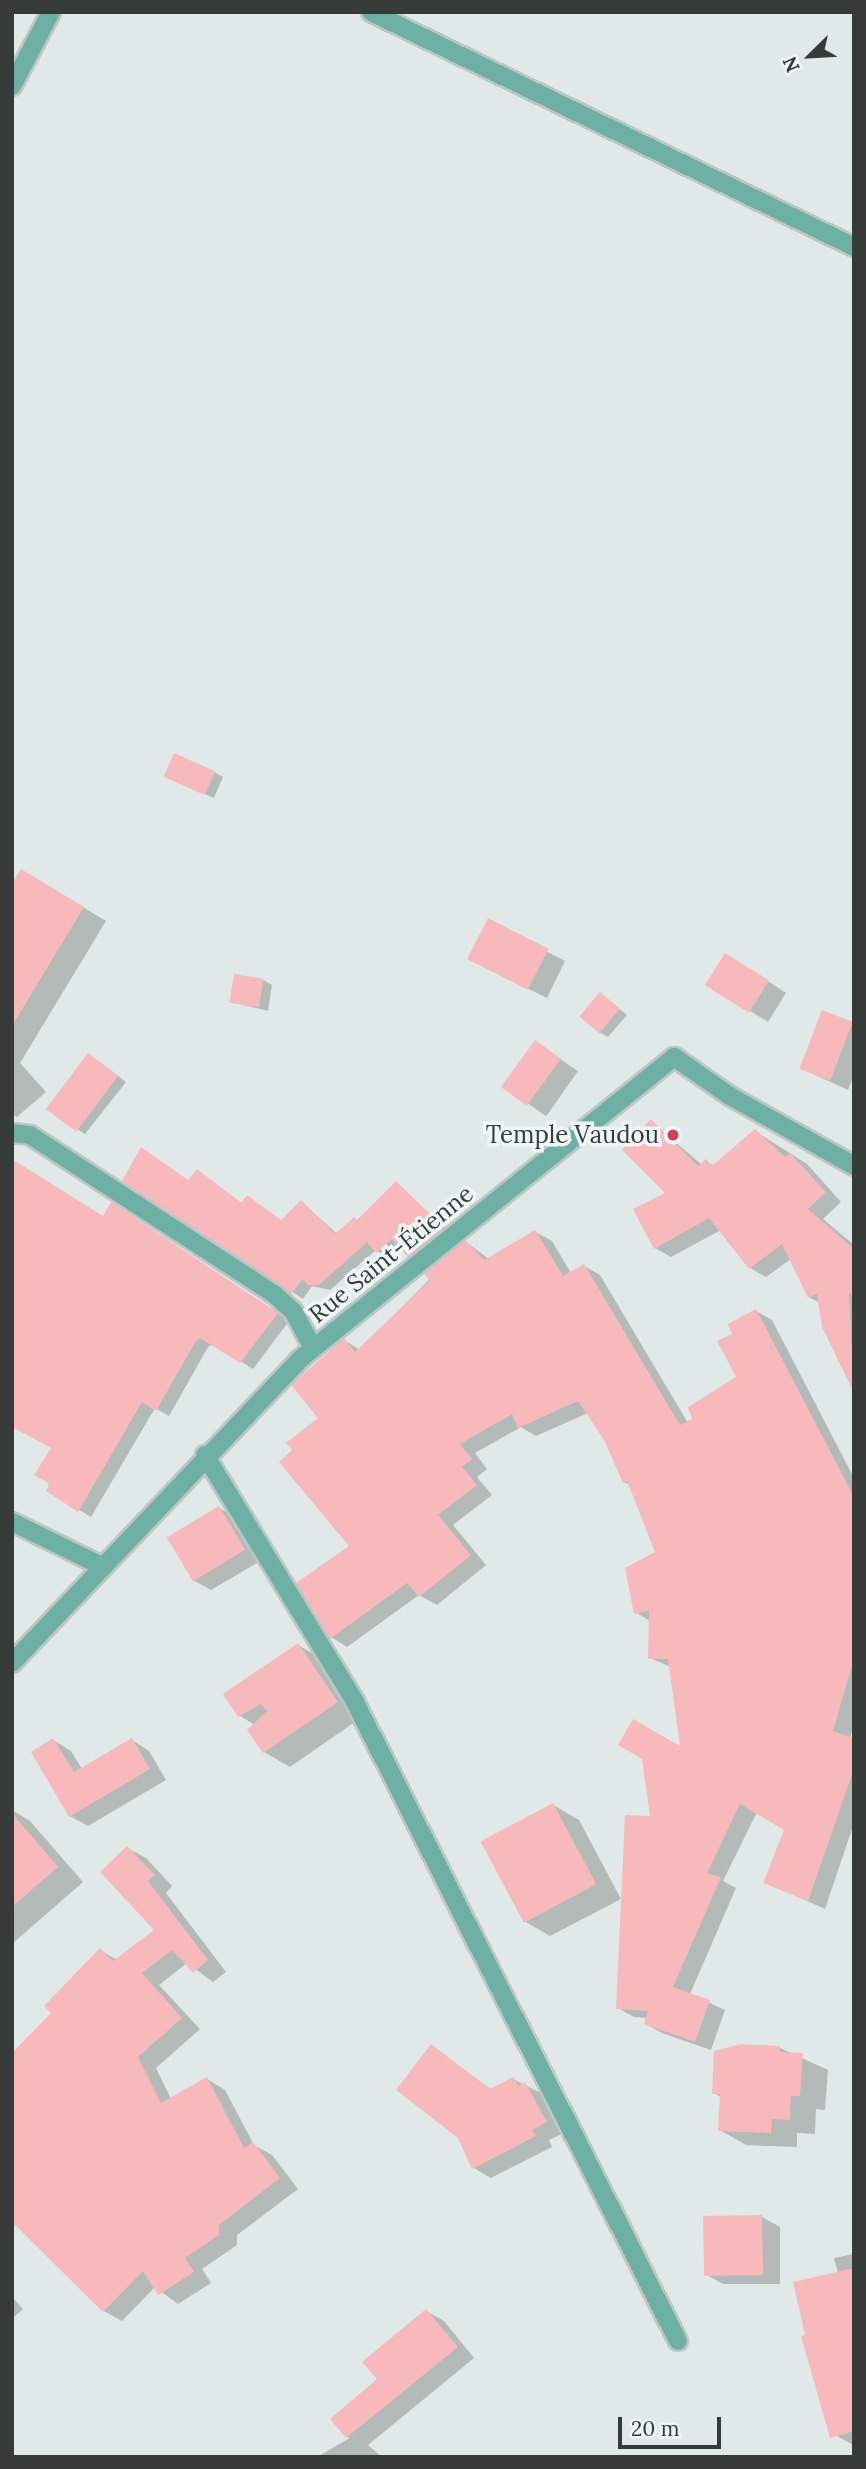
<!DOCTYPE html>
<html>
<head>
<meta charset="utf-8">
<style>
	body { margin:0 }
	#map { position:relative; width:866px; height:2469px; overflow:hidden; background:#e0e9e7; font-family:Lora,serif }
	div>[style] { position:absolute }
	.shadow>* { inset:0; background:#0003; transform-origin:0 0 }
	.building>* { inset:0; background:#f8b9bd; transform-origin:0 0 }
	.roads { filter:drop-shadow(2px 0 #bec6c4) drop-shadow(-2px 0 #bec6c4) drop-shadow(0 2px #bec6c4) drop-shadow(0 -2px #bec6c4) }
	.street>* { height:18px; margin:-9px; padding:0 9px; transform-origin:9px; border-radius:9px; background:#6fb0a5 }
	.dots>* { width:19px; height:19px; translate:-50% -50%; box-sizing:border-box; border:4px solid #edf6f4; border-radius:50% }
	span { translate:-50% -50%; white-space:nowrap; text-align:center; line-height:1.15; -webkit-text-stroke:7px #edf6f4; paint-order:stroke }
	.poi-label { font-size:24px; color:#363a39 }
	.right { translate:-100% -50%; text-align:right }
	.street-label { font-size:24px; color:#363a39 }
	.frame { position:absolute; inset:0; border:14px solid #363a39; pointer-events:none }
	.north { position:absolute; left:775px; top:21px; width:70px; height:70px; -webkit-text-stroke:5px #edf6f4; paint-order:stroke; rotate:246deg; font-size:19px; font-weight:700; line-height:28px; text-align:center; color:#363a39 }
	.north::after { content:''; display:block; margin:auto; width:24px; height:32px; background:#363a39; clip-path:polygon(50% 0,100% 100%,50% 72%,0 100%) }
	.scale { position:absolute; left:618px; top:2417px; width:103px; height:32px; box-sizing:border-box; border:4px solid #363a39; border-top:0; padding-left:9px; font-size:21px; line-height:24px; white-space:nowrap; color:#363a39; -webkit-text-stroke:5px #edf6f4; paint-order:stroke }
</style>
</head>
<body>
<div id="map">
	<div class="shadow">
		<div style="clip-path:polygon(214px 772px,223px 777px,214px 798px,166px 777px)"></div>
		<div style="clip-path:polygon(44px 884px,106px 921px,20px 1063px,46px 1092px,17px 1117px,12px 1114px,12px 887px)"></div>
		<div style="clip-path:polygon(489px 921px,565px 961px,547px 998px,488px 969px)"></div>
		<div style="clip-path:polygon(743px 965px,786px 993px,768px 1022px,707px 984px)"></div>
		<div style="clip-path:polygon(263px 980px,272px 985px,268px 1011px,232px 1002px)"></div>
		<div style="clip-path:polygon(601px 994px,627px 1015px,608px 1037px,599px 1032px)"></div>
		<div style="clip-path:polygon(823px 1012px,854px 1025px,854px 1075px,848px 1090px,800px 1068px)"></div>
		<div style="left:536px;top:1042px;width:51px;height:55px;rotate:35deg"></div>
		<div style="clip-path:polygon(97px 1060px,126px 1082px,85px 1134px,77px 1129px)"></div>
		<div style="clip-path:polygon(652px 1122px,702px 1165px,707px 1162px,715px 1166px,755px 1131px,807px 1164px,841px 1202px,823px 1219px,854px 1245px,854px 1389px,820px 1303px,809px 1297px,791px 1259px,766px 1277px,750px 1268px,721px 1230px,671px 1257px,655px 1248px,668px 1193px)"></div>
		<div style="clip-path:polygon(207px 1178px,243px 1204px,282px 1221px,302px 1202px,337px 1234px,358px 1222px,396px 1183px,453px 1235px,420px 1261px,401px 1246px,387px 1257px,376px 1250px,330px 1290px,312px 1286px,303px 1299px,124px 1181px,189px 1182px)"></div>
		<div style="clip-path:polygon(124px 1211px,289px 1321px,253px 1369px,213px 1344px,208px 1347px,169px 1416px,155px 1408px,91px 1517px,48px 1491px,53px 1447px,104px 1218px)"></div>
		<div style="clip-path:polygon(535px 1232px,552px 1241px,571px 1273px,584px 1266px,600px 1275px,688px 1423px,738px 1377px,735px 1334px,756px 1311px,772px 1320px,854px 1478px,854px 1724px,850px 1738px,854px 1739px,854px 1823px,825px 1909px,765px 1882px,786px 1829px,757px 1812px,723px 1881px,736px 1888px,690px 1994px,725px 2010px,711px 2050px,662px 2033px,646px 2024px,648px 2018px,634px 2017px,618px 2008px,652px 1818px,682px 1750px,671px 1667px,650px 1658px,650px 1621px,635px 1612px,658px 1552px,630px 1485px,624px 1482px,606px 1439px,588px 1413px,536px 1436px,521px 1427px,475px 1453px,487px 1469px,477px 1477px,492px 1495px,453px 1525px,486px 1565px,437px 1605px,419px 1595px,347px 1647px,331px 1637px,352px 1547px,294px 1451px,320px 1418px,344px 1340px,360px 1350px,466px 1242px,489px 1259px)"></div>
		<div style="clip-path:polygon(219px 1508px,237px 1518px,262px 1560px,211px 1590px,193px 1580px)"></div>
		<div style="clip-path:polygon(298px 1645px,324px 1660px,362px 1717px,290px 1767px,264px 1752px,255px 1725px,240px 1716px)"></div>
		<div style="clip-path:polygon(53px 1740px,71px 1751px,82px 1769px,132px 1740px,149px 1751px,166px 1780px,88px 1826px,70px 1816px)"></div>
		<div style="clip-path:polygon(553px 1805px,579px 1820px,621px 1899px,550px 1936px,524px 1921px)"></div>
		<div style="clip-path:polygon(12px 1810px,30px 1821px,83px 1882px,12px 1944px)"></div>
		<div style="clip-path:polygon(127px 1848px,146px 1858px,172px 1886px,166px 1893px,226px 1972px,213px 1982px,187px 1963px,159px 1985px,200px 2029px,156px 2068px,171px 2099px,207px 2079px,225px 2090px,254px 2145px,272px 2155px,298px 2189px,237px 2235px,237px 2245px,202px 2269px,211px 2283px,178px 2304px,155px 2287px,122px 2321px,104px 2311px,53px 2013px,100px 1950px,117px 1960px,156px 1930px)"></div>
		<div style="clip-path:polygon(431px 2046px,492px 2090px,513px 2079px,543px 2094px,564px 2133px,549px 2140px,552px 2147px,491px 2178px,474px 2168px)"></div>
		<div style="clip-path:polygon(780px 2048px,828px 2070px,825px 2110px,816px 2109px,815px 2134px,797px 2133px,797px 2147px,746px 2145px,720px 2130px,721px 2097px,714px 2093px)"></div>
		<div style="clip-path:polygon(762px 2217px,780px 2227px,780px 2284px,723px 2284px,705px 2274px)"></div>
		<div style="clip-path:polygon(854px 2254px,854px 2444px,853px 2445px,830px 2432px,807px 2336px,838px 2273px,834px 2258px)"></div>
		<div style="clip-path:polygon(12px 2297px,23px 2309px,12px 2319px)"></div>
		<div style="clip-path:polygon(426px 2311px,444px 2321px,474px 2358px,368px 2445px,382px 2457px,317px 2457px,350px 2438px,347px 2437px,379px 2380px)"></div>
	</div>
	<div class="building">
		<div style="left:174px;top:753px;width:45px;height:26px;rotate:24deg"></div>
		<div style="clip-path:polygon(21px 869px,84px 907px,12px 1026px,12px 883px)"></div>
		<div style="left:488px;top:918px;width:68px;height:46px;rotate:27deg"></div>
		<div style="left:725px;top:953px;width:52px;height:38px;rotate:32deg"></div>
		<div style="left:234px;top:974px;width:30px;height:29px;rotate:9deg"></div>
		<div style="left:600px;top:992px;width:26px;height:32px;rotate:40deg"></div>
		<div style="left:822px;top:1010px;width:33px;height:63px;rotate:21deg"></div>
		<div style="left:535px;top:1040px;width:32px;height:58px;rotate:36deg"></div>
		<div style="left:88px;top:1053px;width:38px;height:70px;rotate:37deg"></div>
		<div style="clip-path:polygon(651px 1119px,698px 1166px,706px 1159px,712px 1166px,755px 1129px,785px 1157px,790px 1153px,826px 1192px,808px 1209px,854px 1249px,854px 1298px,849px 1292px,854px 1393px,822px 1327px,817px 1294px,808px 1298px,782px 1244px,749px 1269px,709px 1218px,654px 1249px,633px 1209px,665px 1193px,622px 1150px)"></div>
		<div style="clip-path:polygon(141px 1147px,188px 1180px,197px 1169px,241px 1203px,247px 1195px,281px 1220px,301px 1200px,335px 1234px,354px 1217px,357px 1220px,396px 1181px,444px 1228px,408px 1257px,392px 1239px,376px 1253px,367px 1242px,319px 1285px,308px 1285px,303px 1279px,291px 1294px,122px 1181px)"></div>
		<div style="clip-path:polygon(12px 1159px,103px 1216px,111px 1202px,278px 1313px,240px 1363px,200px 1338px,196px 1341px,156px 1411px,142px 1402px,78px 1512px,46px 1491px,50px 1484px,34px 1475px,51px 1448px,12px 1427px)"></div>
		<div style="clip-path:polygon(535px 1230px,563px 1276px,584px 1264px,680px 1425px,692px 1419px,688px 1407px,736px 1377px,717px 1341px,732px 1334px,728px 1324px,756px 1309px,854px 1497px,854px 1659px,833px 1731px,854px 1738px,854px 1769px,808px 1901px,763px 1883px,784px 1830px,740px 1804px,707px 1873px,721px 1877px,673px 1987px,710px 2000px,695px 2042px,644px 2024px,648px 2011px,616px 2009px,625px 1815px,650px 1816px,642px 1759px,618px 1745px,633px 1719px,680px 1746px,668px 1659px,648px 1659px,649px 1611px,634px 1614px,625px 1568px,655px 1552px,627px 1481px,623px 1483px,604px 1440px,578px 1401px,518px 1428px,512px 1414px,460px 1444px,472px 1459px,462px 1467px,477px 1485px,438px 1515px,471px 1555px,419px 1597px,407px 1583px,330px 1639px,296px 1583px,349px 1546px,279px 1462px,292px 1450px,286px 1443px,318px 1418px,291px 1385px,344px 1338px,355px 1352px,430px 1280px,424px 1274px,465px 1240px,484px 1260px)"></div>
		<div style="left:219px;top:1506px;width:51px;height:61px;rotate:59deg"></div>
		<div style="clip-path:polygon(298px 1643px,338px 1702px,263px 1753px,247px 1730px,267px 1711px,261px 1704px,238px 1717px,223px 1694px)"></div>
		<div style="clip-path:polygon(53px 1738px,74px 1772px,132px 1738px,150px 1769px,69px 1817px,31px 1752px)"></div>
		<div style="left:553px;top:1803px;width:92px;height:82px;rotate:62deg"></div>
		<div style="clip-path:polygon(12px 1813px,58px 1867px,12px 1907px)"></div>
		<div style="clip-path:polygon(127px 1846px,155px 1875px,148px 1881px,208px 1960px,193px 1973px,172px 1950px,142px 1973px,182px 2018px,138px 2057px,161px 2103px,207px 2077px,244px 2148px,253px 2142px,280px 2178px,219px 2225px,219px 2235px,185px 2258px,194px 2272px,158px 2295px,143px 2271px,103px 2312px,12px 2222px,12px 2053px,51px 2013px,44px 2006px,100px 1948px,113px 1961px,154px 1930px,100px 1872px)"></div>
		<div style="clip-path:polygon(431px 2044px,490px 2089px,513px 2077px,518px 2086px,525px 2082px,547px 2122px,532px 2130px,536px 2136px,472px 2169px,458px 2138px,396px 2090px)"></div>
		<div style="clip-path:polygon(741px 2044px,780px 2046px,780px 2052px,803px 2053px,800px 2096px,791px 2096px,790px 2120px,772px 2119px,771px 2133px,718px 2131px,720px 2094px,712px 2094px,714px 2051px)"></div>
		<div style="left:762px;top:2215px;width:60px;height:59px;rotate:89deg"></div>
		<div style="clip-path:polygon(854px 2268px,854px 2431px,830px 2438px,801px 2336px,805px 2335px,793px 2282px)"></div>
		<div style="clip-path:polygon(426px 2309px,458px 2347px,346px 2438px,330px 2419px,377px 2379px,362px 2362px)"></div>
	</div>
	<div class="roads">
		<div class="street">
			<div style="left:371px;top:12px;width:537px;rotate:25.94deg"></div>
			<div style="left:12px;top:86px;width:84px;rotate:-62.2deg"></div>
			<div style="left:12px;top:1133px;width:18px;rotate:6deg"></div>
			<div style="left:30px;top:1135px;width:293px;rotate:33.1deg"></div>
			<div style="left:275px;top:1295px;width:24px;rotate:42deg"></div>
			<div style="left:293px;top:1311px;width:42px;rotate:61.6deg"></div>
			<div style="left:205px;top:1455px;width:287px;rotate:58.7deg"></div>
			<div style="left:354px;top:1700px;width:718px;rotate:63.19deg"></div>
			<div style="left:12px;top:1522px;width:100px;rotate:26.1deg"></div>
			<div style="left:12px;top:1663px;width:419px;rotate:-46.5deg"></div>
			<div style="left:300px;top:1359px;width:481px;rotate:-38.9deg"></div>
			<div style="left:674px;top:1057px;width:68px;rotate:34.9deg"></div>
			<div style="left:730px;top:1096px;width:142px;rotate:29.4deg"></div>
		</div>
	</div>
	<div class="dots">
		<div style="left:673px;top:1135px;background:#d1405a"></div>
	</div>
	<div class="poi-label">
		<span class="right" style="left:659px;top:1135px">Temple Vaudou</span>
	</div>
	<div class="street-label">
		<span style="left:391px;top:1254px;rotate:-39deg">Rue Saint-Étienne</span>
	</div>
	<div class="frame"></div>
	<div class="north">N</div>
	<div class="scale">20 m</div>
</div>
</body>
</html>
